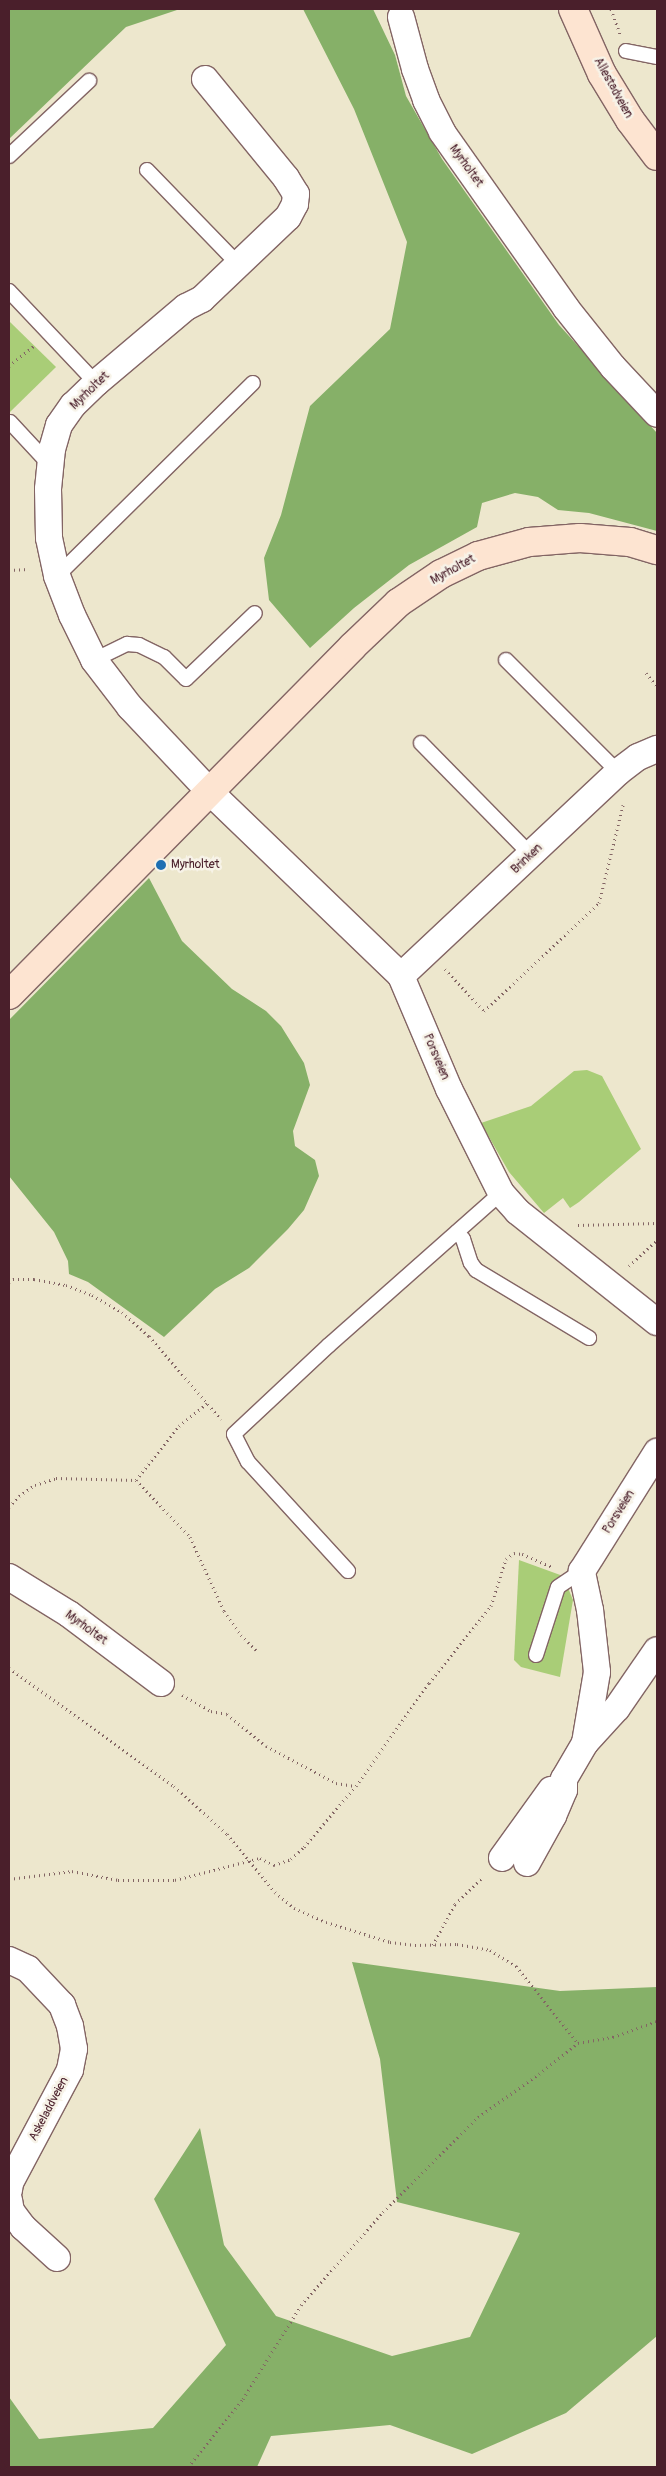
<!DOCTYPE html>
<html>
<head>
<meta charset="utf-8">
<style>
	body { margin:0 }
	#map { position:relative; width:666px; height:2476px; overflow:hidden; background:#ede7cd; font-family:Pangolin,sans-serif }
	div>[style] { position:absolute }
	.green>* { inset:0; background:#a9cd77 }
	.forest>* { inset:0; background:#86b068 }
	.path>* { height:3px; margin-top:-1.5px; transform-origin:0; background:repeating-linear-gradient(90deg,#836564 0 1px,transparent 0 5px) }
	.roads { filter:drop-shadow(1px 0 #836564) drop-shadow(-1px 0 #836564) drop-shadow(0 1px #836564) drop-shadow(0 -1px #836564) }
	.lane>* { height:14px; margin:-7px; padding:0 7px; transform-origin:7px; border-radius:7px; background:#fff }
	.street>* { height:26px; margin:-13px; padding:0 13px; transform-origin:13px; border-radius:13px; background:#fff }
	.secondary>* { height:28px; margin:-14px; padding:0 14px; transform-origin:14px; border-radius:14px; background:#fde4d1 }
	.dots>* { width:14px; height:14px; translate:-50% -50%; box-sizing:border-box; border:2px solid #f7f3e8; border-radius:50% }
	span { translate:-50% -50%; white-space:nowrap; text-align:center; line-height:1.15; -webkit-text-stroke:5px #f7f3e8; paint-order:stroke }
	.street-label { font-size:12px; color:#4a1f2b }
	.poi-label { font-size:12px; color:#4a1f2b }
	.left { translate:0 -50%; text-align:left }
	.frame { position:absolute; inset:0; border:10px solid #4a1f2b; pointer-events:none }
</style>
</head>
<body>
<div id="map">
	<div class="green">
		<div style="clip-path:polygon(9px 321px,56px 367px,10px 412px,9px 410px)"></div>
		<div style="clip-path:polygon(587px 1070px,602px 1076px,641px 1149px,579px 1202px,570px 1208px,563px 1198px,544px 1213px,509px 1172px,481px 1123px,531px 1106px,574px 1071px)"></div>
		<div style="clip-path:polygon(519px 1560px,563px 1576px,573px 1600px,560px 1677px,521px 1667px,514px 1660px)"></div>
	</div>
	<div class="forest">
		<div style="clip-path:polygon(9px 9px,180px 9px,126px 27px,9px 139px)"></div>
		<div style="clip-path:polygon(303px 9px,373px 9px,395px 55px,406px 96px,442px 159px,559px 325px,657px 433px,657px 531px,589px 513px,558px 510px,538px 497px,515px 493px,482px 503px,477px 527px,409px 565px,354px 608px,310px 648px,269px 600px,264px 558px,281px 515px,310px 406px,390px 329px,407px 242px,354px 109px)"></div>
		<div style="clip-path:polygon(149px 878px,182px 941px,232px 989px,266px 1011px,281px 1026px,304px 1063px,310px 1085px,293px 1131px,295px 1146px,315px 1160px,319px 1176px,304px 1210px,288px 1229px,249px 1268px,215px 1289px,164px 1337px,88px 1282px,69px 1274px,68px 1261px,54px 1232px,9px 1176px,9px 1020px)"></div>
		<div style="clip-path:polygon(352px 1962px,560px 1991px,657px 1987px,657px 2336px,566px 2413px,472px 2454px,390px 2425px,271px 2436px,257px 2467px,9px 2467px,9px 2397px,39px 2439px,153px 2428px,226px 2345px,154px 2199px,200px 2128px,224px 2245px,276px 2316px,392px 2356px,470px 2337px,520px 2233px,397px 2202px,380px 2059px)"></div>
	</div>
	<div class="path">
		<div style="left:611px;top:9px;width:27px;rotate:70deg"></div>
		<div style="left:9px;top:366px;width:33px;rotate:-39deg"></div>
		<div style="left:9px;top:570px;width:20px;rotate:-3deg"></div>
		<div style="left:646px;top:673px;width:17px;rotate:50deg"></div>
		<div style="left:445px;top:969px;width:57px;rotate:47.1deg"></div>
		<div style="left:484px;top:1011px;width:158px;rotate:-43.2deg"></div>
		<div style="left:599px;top:903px;width:101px;rotate:-76.2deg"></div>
		<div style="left:578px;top:1225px;width:79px;rotate:-1.5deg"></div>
		<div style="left:629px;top:1266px;width:38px;rotate:-43deg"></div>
		<div style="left:9px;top:1282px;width:5px;rotate:-37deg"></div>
		<div style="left:13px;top:1279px;width:21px"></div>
		<div style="left:34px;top:1279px;width:33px;rotate:11deg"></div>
		<div style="left:66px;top:1285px;width:28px;rotate:21deg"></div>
		<div style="left:92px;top:1295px;width:34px;rotate:30deg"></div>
		<div style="left:122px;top:1312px;width:36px;rotate:42deg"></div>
		<div style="left:149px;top:1336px;width:110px;rotate:49.1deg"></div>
		<div style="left:136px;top:1480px;width:79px;rotate:46.5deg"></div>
		<div style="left:190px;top:1537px;width:81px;rotate:65.3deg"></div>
		<div style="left:224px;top:1611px;width:29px;rotate:55deg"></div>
		<div style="left:241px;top:1635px;width:23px;rotate:45deg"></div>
		<div style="left:9px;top:1507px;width:15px;rotate:-48deg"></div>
		<div style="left:19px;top:1496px;width:19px;rotate:-35deg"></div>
		<div style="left:35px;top:1485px;width:22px;rotate:-18deg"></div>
		<div style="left:56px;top:1478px;width:80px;rotate:1.4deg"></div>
		<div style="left:136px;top:1480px;width:69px;rotate:-51.5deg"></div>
		<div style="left:179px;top:1426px;width:36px;rotate:-39deg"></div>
		<div style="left:9px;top:1668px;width:203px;rotate:35.6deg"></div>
		<div style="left:174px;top:1786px;width:72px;rotate:42.2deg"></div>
		<div style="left:227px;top:1834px;width:75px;rotate:50.4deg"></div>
		<div style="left:275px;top:1892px;width:25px;rotate:40deg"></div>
		<div style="left:294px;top:1908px;width:35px;rotate:24deg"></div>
		<div style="left:326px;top:1922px;width:67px;rotate:17.4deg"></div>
		<div style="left:390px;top:1942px;width:25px;rotate:7deg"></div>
		<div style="left:415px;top:1945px;width:42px;rotate:-1.4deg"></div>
		<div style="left:457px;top:1944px;width:34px;rotate:10deg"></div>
		<div style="left:490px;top:1950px;width:31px;rotate:32deg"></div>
		<div style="left:516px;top:1966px;width:99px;rotate:51.2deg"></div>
		<div style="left:578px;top:2043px;width:36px;rotate:-10deg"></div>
		<div style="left:613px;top:2037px;width:47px;rotate:-20deg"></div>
		<div style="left:182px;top:1695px;width:33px;rotate:29deg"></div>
		<div style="left:211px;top:1711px;width:16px;rotate:11deg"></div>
		<div style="left:227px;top:1714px;width:50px;rotate:39.4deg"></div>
		<div style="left:266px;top:1746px;width:79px;rotate:27.9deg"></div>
		<div style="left:336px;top:1783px;width:19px;rotate:9deg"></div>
		<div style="left:9px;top:1879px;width:64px;rotate:-7.2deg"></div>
		<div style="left:72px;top:1871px;width:47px;rotate:11.1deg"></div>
		<div style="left:118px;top:1880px;width:57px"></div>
		<div style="left:175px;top:1880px;width:88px;rotate:-14.5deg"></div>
		<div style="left:260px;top:1858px;width:16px;rotate:27deg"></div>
		<div style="left:274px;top:1865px;width:18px;rotate:-19deg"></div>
		<div style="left:291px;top:1859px;width:18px;rotate:-43deg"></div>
		<div style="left:304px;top:1847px;width:80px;rotate:-49.6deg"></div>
		<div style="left:356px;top:1786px;width:126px;rotate:-54.7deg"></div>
		<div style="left:429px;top:1683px;width:99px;rotate:-51.2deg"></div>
		<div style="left:491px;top:1606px;width:49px;rotate:-72.3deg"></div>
		<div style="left:506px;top:1559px;width:10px;rotate:-37deg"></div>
		<div style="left:514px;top:1553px;width:8px;rotate:7deg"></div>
		<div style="left:522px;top:1554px;width:34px;rotate:23deg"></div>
		<div style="left:433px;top:1945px;width:47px;rotate:-61.8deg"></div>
		<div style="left:455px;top:1904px;width:40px;rotate:-44deg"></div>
		<div style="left:188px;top:2467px;width:87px;rotate:-51deg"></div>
		<div style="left:243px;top:2399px;width:110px;rotate:-58.3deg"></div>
		<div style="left:301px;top:2305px;width:124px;rotate:-48.6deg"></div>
		<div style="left:383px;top:2212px;width:134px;rotate:-45deg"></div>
		<div style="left:478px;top:2117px;width:75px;rotate:-35.2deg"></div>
		<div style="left:539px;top:2074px;width:50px;rotate:-38.5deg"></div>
	</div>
	<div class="roads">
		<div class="lane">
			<div style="left:626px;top:51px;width:32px;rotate:11deg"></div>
			<div style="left:9px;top:156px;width:110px;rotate:-43.2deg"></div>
			<div style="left:147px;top:170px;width:131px;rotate:45.9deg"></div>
			<div style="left:9px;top:291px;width:127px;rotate:46.6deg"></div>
			<div style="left:10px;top:422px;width:59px;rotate:47.1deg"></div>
			<div style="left:57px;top:576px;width:275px;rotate:-44.6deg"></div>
			<div style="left:94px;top:660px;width:37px;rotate:-26deg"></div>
			<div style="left:127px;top:644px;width:12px;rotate:5deg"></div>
			<div style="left:139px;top:645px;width:28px;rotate:26deg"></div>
			<div style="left:164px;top:657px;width:31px;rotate:45deg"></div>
			<div style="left:186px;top:679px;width:95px;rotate:-43.7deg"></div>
			<div style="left:506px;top:660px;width:158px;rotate:45deg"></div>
			<div style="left:421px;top:743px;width:157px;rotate:45.5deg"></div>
			<div style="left:457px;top:1232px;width:9px;rotate:49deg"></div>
			<div style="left:463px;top:1239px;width:25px;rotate:72deg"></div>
			<div style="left:471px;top:1263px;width:9px;rotate:54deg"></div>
			<div style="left:476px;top:1270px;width:132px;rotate:31deg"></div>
			<div style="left:348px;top:1571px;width:148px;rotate:-132.5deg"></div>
			<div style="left:248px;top:1462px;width:31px;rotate:-117deg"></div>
			<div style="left:234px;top:1434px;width:130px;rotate:-43.1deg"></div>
			<div style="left:329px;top:1345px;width:230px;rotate:-41.5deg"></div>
			<div style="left:536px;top:1655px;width:71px;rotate:-72.1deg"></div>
			<div style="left:558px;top:1587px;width:29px;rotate:-34deg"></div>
		</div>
		<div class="street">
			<div style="left:401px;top:17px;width:54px;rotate:74.9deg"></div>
			<div style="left:415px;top:69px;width:33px;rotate:70deg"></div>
			<div style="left:426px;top:100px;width:36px;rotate:63deg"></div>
			<div style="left:442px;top:132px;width:215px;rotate:54.8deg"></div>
			<div style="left:566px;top:308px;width:75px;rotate:51.5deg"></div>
			<div style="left:613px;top:367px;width:64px;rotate:46.9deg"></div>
			<div style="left:205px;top:79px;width:128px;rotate:50.7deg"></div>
			<div style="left:286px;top:178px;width:19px;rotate:58deg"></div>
			<div style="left:296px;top:194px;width:10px;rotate:96deg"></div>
			<div style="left:295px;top:204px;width:15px;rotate:118deg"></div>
			<div style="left:288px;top:217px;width:119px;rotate:136.4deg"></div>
			<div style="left:202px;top:299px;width:18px;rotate:153deg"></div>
			<div style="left:186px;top:307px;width:118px;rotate:139.8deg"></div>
			<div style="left:96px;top:383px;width:32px;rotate:136deg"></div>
			<div style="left:73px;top:405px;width:24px;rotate:125deg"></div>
			<div style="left:59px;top:425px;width:25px;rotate:106deg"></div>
			<div style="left:52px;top:449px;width:40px;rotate:95.7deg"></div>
			<div style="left:48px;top:489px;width:49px;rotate:88.8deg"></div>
			<div style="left:49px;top:538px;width:39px;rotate:78deg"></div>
			<div style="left:57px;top:576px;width:42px;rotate:69deg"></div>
			<div style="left:72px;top:615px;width:50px;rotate:63.9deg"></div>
			<div style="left:94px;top:660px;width:59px;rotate:52.5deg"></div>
			<div style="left:130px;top:707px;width:117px;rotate:46.7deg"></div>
			<div style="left:210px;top:792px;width:265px;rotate:43.9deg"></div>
			<div style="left:401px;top:976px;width:123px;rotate:67deg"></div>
			<div style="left:449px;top:1089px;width:116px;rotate:63.4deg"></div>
			<div style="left:501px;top:1193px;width:25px;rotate:48deg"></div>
			<div style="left:518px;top:1212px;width:177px;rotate:38.4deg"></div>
			<div style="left:401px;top:976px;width:298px;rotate:-43.2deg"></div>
			<div style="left:618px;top:772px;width:25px;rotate:-37deg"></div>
			<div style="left:638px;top:757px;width:21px;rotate:-23deg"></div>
			<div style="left:9px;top:1577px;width:70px;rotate:31.7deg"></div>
			<div style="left:69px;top:1614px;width:115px;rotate:36.9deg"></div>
			<div style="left:585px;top:1743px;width:72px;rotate:-80.4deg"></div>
			<div style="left:597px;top:1672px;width:62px;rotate:-96.4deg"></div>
			<div style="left:590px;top:1610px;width:40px;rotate:-102deg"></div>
			<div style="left:582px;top:1571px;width:141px;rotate:-57.8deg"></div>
			<div style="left:502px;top:1858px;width:84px;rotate:-54.2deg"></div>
			<div style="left:527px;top:1863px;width:54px;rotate:-61deg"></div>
			<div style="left:553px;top:1816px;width:28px;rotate:-67deg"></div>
			<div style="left:564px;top:1790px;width:11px;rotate:-90deg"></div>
			<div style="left:564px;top:1779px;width:42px;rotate:-59.7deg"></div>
			<div style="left:585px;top:1743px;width:47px;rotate:-47.6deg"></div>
			<div style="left:617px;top:1708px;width:70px;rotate:-55.4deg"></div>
			<div style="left:9px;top:1960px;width:21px;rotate:25deg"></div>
			<div style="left:28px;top:1969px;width:50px;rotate:46.6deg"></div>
			<div style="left:62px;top:2005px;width:22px;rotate:69deg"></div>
			<div style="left:70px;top:2026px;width:23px;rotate:80deg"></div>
			<div style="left:74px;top:2049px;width:21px;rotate:101deg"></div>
			<div style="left:70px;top:2070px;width:128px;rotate:118deg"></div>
			<div style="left:10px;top:2183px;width:7px;rotate:98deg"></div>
			<div style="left:9px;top:2200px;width:11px;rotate:80deg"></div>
			<div style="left:11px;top:2211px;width:20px;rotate:53deg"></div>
			<div style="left:23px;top:2227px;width:46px;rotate:42.4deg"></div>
		</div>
		<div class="secondary">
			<div style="left:573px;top:9px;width:71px;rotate:66deg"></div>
			<div style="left:602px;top:74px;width:54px;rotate:58.7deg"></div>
			<div style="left:630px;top:120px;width:45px;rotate:53.1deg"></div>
			<div style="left:9px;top:995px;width:489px;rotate:-45.4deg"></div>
			<div style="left:352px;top:647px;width:64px;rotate:-43.7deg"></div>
			<div style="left:398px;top:603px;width:52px;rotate:-34deg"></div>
			<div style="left:441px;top:574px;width:41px;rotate:-25.9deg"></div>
			<div style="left:478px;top:556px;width:53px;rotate:-15.4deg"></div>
			<div style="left:529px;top:542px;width:51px;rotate:-4.5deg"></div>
			<div style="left:580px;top:538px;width:50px;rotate:4.6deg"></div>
			<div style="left:630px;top:542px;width:28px;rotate:17deg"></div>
		</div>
	</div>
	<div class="dots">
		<div style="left:161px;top:865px;background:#1f6fb2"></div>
	</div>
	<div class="street-label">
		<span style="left:613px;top:88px;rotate:61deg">Allestadveien</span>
		<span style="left:466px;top:166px;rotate:54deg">Myrholtet</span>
		<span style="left:90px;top:391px;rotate:-44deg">Myrholtet</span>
		<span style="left:453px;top:570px;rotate:-29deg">Myrholtet</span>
		<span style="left:527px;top:859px;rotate:-43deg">Brinken</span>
		<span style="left:436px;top:1057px;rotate:67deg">Porsveien</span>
		<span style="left:619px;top:1512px;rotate:-58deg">Porsveien</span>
		<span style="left:86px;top:1628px;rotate:36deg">Myrholtet</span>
		<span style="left:49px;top:2109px;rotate:-62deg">Askeladdveien</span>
	</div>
	<div class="poi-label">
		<span class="left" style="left:171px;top:865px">Myrholtet</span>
	</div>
	<div class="frame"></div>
</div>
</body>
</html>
